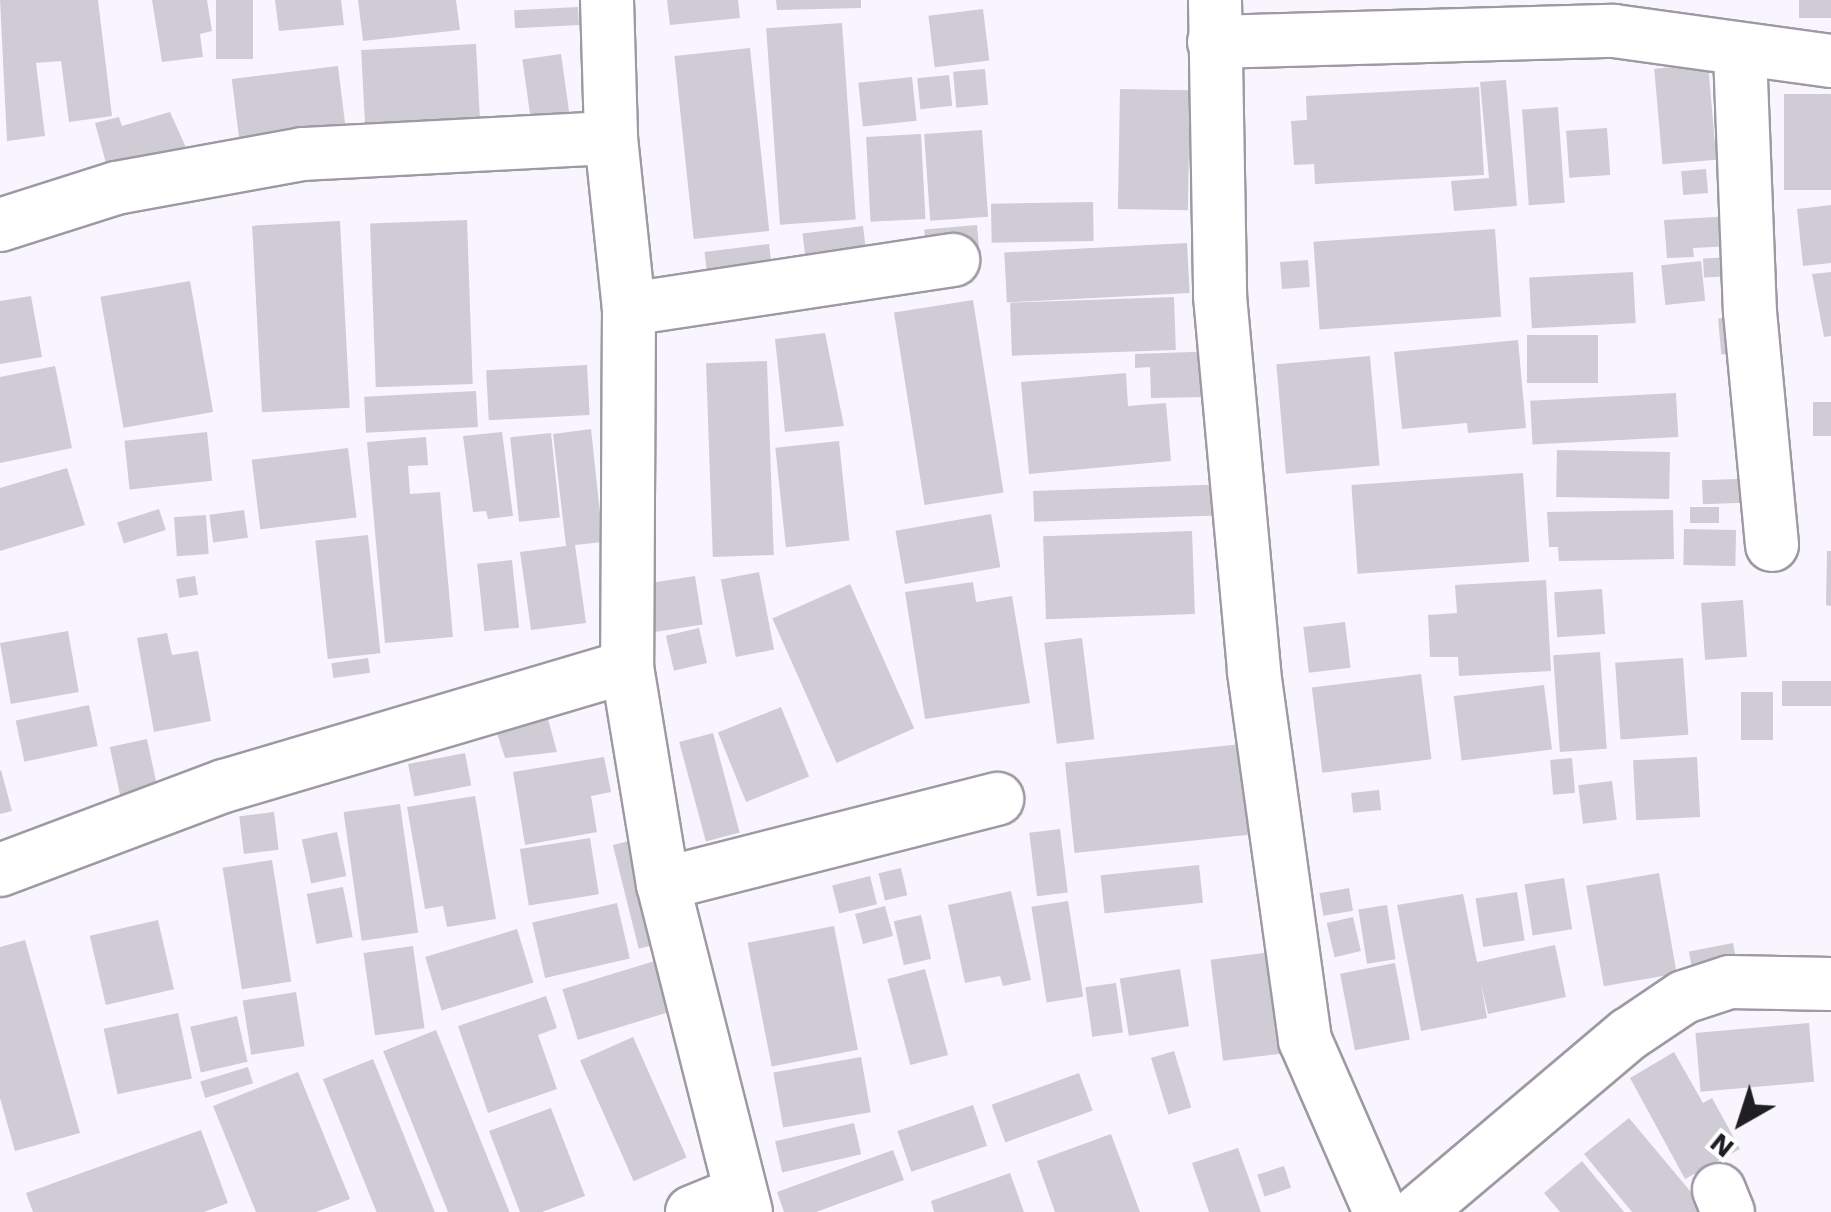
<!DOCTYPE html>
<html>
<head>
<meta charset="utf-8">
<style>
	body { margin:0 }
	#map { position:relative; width:1831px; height:1212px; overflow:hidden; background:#f8f5fe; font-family:"Work Sans",sans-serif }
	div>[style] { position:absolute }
	.building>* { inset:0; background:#cfccd6; transform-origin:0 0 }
	.roads { filter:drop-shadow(2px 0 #9d9aa4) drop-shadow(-2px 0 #9d9aa4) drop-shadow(0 2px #9d9aa4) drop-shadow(0 -2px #9d9aa4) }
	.street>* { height:52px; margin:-26px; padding:0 26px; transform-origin:26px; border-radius:26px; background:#fff }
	span { translate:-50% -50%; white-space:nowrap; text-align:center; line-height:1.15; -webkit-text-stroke:8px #fff; paint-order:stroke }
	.north { position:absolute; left:1691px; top:1072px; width:100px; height:100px; -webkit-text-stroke:8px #fff; paint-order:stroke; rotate:219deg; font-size:28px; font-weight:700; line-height:40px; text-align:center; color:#1f1e22 }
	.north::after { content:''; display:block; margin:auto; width:35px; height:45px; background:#1f1e22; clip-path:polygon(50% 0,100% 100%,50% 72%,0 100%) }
</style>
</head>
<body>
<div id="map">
	<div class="building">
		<div style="clip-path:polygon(0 0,98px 0,112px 116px,69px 122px,61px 61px,36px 63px,45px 136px,7px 141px)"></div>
		<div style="clip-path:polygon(152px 0,207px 0,212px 31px,200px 34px,203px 57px,162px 62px)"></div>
		<div style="left:216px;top:0;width:37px;height:59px"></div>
		<div style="clip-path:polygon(275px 0,341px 0,344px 25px,279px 31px)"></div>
		<div style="clip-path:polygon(358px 0,456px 0,460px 30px,363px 41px)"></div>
		<div style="clip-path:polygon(667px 0,738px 0,740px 18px,670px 25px)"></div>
		<div style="clip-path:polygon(776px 0,861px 0,861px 8px,777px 10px)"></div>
		<div style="left:1799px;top:0;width:32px;height:18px"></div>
		<div style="left:578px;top:7px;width:18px;height:64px;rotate:87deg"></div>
		<div style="left:983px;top:9px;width:52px;height:55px;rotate:83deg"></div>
		<div style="left:842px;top:23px;width:197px;height:76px;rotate:86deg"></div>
		<div style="left:476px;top:44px;width:75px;height:115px;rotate:87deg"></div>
		<div style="left:750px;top:48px;width:184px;height:76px;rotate:84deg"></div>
		<div style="left:561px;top:54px;width:63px;height:39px;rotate:82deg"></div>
		<div style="left:1708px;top:64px;width:96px;height:54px;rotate:85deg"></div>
		<div style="left:338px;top:66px;width:62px;height:107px;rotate:83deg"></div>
		<div style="left:985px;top:69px;width:36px;height:32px;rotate:85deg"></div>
		<div style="left:949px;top:75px;width:31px;height:32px;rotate:84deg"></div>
		<div style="left:912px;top:77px;width:44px;height:54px;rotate:84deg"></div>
		<div style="clip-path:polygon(1506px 80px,1517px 206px,1454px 211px,1451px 181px,1489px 178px,1480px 82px)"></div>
		<div style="clip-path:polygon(1479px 87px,1484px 175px,1315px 184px,1314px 164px,1294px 165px,1291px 121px,1307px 120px,1306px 96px)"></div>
		<div style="left:1120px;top:89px;width:70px;height:120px;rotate:1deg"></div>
		<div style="left:1831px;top:94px;width:96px;height:47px;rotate:90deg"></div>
		<div style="left:1558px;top:107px;width:96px;height:36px;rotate:86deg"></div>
		<div style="clip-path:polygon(170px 112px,188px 152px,109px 174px,95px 123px,119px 117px,122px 126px)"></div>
		<div style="left:1607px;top:128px;width:47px;height:41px;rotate:86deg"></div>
		<div style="left:982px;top:130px;width:87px;height:58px;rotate:86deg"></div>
		<div style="left:921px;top:134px;width:85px;height:55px;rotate:87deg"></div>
		<div style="left:1706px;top:169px;width:24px;height:25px;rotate:85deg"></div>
		<div style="left:1093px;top:202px;width:39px;height:102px;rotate:89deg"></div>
		<div style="clip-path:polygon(1831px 205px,1831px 263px,1803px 266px,1797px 209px)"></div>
		<div style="clip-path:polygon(1732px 216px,1734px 246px,1693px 248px,1694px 257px,1667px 258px,1664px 220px)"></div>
		<div style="left:467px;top:220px;width:164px;height:97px;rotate:88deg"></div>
		<div style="left:340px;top:221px;width:187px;height:88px;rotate:87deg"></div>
		<div style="left:977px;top:225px;width:25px;height:53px;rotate:85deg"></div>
		<div style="left:863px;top:226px;width:34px;height:61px;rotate:83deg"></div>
		<div style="left:1495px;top:229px;width:88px;height:182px;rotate:86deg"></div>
		<div style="left:1187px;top:243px;width:50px;height:183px;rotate:87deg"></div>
		<div style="left:769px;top:244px;width:23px;height:65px;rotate:83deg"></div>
		<div style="left:1731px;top:257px;width:19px;height:28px;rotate:87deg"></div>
		<div style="left:1308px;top:260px;width:27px;height:28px;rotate:86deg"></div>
		<div style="left:1701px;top:261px;width:40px;height:40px;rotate:84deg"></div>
		<div style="left:1633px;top:272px;width:51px;height:104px;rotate:87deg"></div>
		<div style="clip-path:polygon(1831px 272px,1831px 336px,1824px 337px,1812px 274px)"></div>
		<div style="left:190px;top:281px;width:133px;height:91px;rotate:80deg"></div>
		<div style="clip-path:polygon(31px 296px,42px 357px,0 364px,0 301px)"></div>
		<div style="left:1174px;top:297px;width:53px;height:164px;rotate:88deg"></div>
		<div style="left:973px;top:300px;width:195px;height:80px;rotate:81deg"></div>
		<div style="left:1748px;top:316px;width:36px;height:30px;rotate:85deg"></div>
		<div style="clip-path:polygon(825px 333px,844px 426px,785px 432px,775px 339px)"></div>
		<div style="left:1527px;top:335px;width:71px;height:48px"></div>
		<div style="clip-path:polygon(1518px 340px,1526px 428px,1468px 433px,1467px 423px,1402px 429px,1394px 352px)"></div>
		<div style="clip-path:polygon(1220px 351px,1210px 397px,1151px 398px,1150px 367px,1135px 368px,1135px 354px)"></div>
		<div style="left:1370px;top:356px;width:110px;height:94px;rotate:85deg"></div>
		<div style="left:767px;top:361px;width:194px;height:61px;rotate:88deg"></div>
		<div style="left:587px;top:365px;width:50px;height:101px;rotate:87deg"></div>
		<div style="clip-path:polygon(55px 366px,72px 448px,0 463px,0 377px)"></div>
		<div style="clip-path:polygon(1126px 373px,1128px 406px,1166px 403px,1171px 461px,1029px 474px,1021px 382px)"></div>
		<div style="left:476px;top:391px;width:36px;height:112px;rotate:87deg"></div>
		<div style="left:1676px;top:393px;width:44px;height:146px;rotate:87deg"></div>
		<div style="left:1831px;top:402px;width:34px;height:18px;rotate:90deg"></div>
		<div style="clip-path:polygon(591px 429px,603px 542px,575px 545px,586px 623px,531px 630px,520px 552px,566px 546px,553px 434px)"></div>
		<div style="left:207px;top:432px;width:49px;height:83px;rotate:84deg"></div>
		<div style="clip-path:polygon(502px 432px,513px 516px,488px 519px,486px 511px,473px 512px,463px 436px)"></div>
		<div style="left:551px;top:433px;width:85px;height:41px;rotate:84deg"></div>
		<div style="clip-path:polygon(426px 437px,428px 465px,408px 466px,410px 494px,440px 492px,453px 637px,385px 643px,367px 442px)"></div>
		<div style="left:839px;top:441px;width:100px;height:64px;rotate:84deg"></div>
		<div style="left:348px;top:448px;width:70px;height:97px;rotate:83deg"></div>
		<div style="left:1557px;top:450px;width:113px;height:47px;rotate:1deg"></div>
		<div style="clip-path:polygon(67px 468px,85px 525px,0 551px,0 488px)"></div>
		<div style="left:1523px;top:473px;width:89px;height:172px;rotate:86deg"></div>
		<div style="left:1765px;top:478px;width:24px;height:63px;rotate:88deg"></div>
		<div style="left:1230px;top:484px;width:31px;height:197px;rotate:88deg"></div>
		<div style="left:1719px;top:507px;width:16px;height:29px;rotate:90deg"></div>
		<div style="left:159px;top:509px;width:22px;height:44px;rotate:72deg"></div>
		<div style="left:244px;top:510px;width:28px;height:35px;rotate:82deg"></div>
		<div style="clip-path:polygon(1673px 510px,1674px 559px,1559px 561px,1558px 547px,1549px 547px,1547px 512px)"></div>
		<div style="left:991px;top:514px;width:54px;height:97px;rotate:80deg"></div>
		<div style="left:206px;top:515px;width:39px;height:32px;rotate:86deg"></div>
		<div style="left:1684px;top:529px;width:52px;height:36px;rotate:1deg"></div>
		<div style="left:1192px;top:531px;width:83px;height:149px;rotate:88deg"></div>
		<div style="left:368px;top:535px;width:119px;height:53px;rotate:84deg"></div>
		<div style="clip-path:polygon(1827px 551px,1831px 551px,1831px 606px,1826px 605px)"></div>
		<div style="left:512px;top:560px;width:68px;height:35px;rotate:84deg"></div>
		<div style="left:759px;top:572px;width:79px;height:39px;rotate:79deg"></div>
		<div style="left:195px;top:576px;width:19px;height:19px;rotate:81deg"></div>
		<div style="left:695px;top:576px;width:49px;height:50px;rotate:81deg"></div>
		<div style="clip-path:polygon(1546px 580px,1551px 671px,1459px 676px,1458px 657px,1430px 657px,1428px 615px,1457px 613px,1455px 585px)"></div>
		<div style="clip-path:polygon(973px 582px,976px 602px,1012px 596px,1030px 703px,925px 719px,905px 592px)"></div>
		<div style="left:850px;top:584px;width:158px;height:85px;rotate:66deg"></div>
		<div style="left:1602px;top:589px;width:45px;height:48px;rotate:86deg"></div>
		<div style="left:1743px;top:600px;width:57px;height:42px;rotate:86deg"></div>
		<div style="left:1345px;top:622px;width:46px;height:42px;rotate:83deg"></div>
		<div style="left:699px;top:628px;width:36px;height:34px;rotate:77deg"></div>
		<div style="left:68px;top:631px;width:62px;height:69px;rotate:80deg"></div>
		<div style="clip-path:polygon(167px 633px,172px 655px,198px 651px,211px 721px,154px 732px,137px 638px)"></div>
		<div style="left:1082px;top:638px;width:102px;height:38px;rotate:83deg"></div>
		<div style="left:1600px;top:652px;width:97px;height:47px;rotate:86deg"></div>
		<div style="left:368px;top:658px;width:15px;height:37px;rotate:82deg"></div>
		<div style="left:1683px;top:658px;width:77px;height:68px;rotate:86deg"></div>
		<div style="left:1421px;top:674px;width:86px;height:110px;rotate:83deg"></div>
		<div style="left:1831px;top:681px;width:25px;height:49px;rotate:90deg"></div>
		<div style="left:1544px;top:685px;width:65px;height:91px;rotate:83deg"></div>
		<div style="left:1741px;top:692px;width:32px;height:48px"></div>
		<div style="left:89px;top:705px;width:42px;height:75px;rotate:78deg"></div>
		<div style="left:781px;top:707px;width:75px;height:68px;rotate:68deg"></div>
		<div style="clip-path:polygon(548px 719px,557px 752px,505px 758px,497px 733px)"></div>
		<div style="left:713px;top:733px;width:103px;height:35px;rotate:75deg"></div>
		<div style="left:147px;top:739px;width:52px;height:38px;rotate:78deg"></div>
		<div style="left:1251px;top:743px;width:91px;height:187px;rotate:84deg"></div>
		<div style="left:465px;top:753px;width:33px;height:58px;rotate:79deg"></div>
		<div style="clip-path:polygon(604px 757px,611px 792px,591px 796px,597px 832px,525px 845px,513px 772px)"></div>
		<div style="left:1697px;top:757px;width:60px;height:64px;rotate:87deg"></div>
		<div style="left:1572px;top:758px;width:35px;height:22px;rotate:85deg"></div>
		<div style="clip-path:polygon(1px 770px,12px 811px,0 814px,0 771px)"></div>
		<div style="left:1612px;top:781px;width:39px;height:34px;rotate:83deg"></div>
		<div style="left:1379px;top:790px;width:20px;height:28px;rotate:84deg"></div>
		<div style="clip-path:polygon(475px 796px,496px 919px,447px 927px,443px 906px,425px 909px,407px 807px)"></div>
		<div style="left:400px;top:804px;width:130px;height:57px;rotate:82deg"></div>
		<div style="left:274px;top:812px;width:38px;height:35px;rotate:83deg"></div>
		<div style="left:1060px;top:829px;width:64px;height:31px;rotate:83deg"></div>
		<div style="left:337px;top:832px;width:45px;height:36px;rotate:78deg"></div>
		<div style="left:590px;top:838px;width:57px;height:71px;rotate:81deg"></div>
		<div style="left:641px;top:838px;width:107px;height:29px;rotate:76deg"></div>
		<div style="left:272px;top:860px;width:123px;height:50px;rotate:81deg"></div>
		<div style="left:1199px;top:865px;width:38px;height:99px;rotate:84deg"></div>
		<div style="left:901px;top:868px;width:28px;height:23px;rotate:77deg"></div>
		<div style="left:1659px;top:873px;width:102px;height:74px;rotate:80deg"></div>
		<div style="left:870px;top:876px;width:29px;height:39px;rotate:76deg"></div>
		<div style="left:1564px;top:878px;width:52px;height:40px;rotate:81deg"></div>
		<div style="left:343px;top:887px;width:51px;height:37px;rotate:79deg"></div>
		<div style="left:1349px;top:888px;width:23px;height:30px;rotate:80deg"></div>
		<div style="clip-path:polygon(1011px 891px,1031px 980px,1003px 986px,1000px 976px,965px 983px,948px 905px)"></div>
		<div style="left:1517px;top:892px;width:49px;height:42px;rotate:81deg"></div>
		<div style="clip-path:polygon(1463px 894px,1477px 962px,1555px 945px,1566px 997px,1488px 1014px,1481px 984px,1487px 1018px,1421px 1031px,1397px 905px)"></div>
		<div style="left:1068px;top:901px;width:97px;height:37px;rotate:81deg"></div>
		<div style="left:617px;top:903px;width:57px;height:87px;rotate:77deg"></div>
		<div style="left:1387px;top:905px;width:55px;height:29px;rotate:81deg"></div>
		<div style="left:885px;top:906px;width:31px;height:31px;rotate:75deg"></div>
		<div style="left:921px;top:915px;width:45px;height:28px;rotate:77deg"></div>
		<div style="left:1353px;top:917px;width:35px;height:27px;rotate:77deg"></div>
		<div style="left:158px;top:920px;width:71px;height:70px;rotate:77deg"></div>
		<div style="left:834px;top:926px;width:126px;height:88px;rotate:79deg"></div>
		<div style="left:517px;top:929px;width:56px;height:96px;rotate:73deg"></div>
		<div style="clip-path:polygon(25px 940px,80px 1133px,15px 1151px,0 1098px,0 947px)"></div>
		<div style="left:1733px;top:943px;width:16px;height:45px;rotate:79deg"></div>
		<div style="left:413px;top:946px;width:83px;height:50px;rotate:82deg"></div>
		<div style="left:1289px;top:950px;width:102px;height:79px;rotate:83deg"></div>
		<div style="left:658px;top:960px;width:53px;height:100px;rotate:73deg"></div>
		<div style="left:1395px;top:963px;width:78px;height:56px;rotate:79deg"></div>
		<div style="left:925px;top:969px;width:89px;height:39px;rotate:75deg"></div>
		<div style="left:1180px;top:969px;width:58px;height:61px;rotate:81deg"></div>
		<div style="left:1116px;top:983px;width:50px;height:31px;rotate:82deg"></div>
		<div style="left:296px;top:992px;width:55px;height:54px;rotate:81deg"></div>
		<div style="clip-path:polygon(546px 996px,557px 1028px,538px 1035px,557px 1089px,488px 1113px,458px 1026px)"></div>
		<div style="left:178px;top:1013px;width:67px;height:76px;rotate:78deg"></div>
		<div style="left:237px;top:1016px;width:47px;height:48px;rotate:77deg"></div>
		<div style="left:1809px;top:1023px;width:59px;height:114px;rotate:85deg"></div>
		<div style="left:436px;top:1030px;width:196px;height:57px;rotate:68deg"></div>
		<div style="left:633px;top:1037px;width:132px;height:58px;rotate:66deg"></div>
		<div style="left:1174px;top:1051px;width:59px;height:24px;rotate:73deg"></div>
		<div style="clip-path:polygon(1674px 1052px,1703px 1103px,1712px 1098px,1740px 1149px,1685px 1179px,1630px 1078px)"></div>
		<div style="left:861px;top:1057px;width:56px;height:89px;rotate:80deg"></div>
		<div style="left:373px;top:1059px;width:165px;height:54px;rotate:68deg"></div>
		<div style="left:248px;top:1067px;width:17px;height:50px;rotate:73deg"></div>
		<div style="clip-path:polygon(298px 1072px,350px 1199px,316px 1212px,256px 1212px,213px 1106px)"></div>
		<div style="left:1079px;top:1073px;width:40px;height:93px;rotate:70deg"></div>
		<div style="left:973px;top:1105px;width:43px;height:80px;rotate:71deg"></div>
		<div style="clip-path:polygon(551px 1108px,585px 1196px,542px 1212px,520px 1212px,489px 1131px)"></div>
		<div style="clip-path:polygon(1629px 1118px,1706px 1210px,1703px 1212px,1632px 1212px,1584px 1154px)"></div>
		<div style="left:854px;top:1123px;width:32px;height:81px;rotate:77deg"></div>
		<div style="clip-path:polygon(201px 1130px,228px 1203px,204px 1212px,33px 1212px,26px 1193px)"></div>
		<div style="clip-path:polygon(1111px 1134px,1140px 1212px,1055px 1212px,1037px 1161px)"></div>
		<div style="clip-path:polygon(1238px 1148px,1261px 1212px,1209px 1212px,1192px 1163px)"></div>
		<div style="clip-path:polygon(893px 1150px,904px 1180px,816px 1212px,784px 1212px,777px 1192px)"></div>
		<div style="clip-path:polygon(1582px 1161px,1624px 1212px,1560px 1212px,1544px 1193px)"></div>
		<div style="left:1284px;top:1166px;width:23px;height:28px;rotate:72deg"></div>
		<div style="clip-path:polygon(1010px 1173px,1024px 1212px,934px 1212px,931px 1201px)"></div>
	</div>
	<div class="roads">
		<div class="street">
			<div style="left:607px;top:0;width:138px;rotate:88.3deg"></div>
			<div style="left:611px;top:138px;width:172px;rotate:84deg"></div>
			<div style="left:629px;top:309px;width:358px;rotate:90.3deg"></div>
			<div style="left:627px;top:667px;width:220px;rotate:80.6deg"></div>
			<div style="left:663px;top:884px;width:338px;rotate:75.8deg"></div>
			<div style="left:1215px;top:0;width:296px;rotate:89deg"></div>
			<div style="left:1220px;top:296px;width:378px;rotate:84.8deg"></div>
			<div style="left:1254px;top:672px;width:372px;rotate:82.1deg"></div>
			<div style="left:1305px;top:1040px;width:188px;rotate:66.4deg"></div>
			<div style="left:1214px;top:42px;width:400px;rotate:-1.6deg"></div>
			<div style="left:1614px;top:31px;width:219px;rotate:7.9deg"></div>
			<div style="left:1740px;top:53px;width:259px;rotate:87.8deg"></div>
			<div style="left:1750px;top:312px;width:234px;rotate:84.6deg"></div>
			<div style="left:0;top:225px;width:122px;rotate:-17.7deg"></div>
			<div style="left:116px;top:188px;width:190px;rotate:-10.3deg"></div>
			<div style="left:303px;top:154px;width:308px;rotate:-3deg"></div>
			<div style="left:629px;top:309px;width:328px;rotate:-8.6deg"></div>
			<div style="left:0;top:870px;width:239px;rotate:-20.6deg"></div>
			<div style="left:224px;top:786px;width:420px;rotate:-16.5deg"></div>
			<div style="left:663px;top:884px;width:345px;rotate:-14.3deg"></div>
			<div style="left:1719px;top:1190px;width:24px;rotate:68deg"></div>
			<div style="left:692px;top:1212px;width:51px;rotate:-22deg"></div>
			<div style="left:1418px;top:1212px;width:276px;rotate:-40.2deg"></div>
			<div style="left:1629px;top:1034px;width:66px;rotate:-33.9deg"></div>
			<div style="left:1684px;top:997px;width:48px;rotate:-18.1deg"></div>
			<div style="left:1730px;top:982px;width:101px;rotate:1.1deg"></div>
		</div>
	</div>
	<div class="north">N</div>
</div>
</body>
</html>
